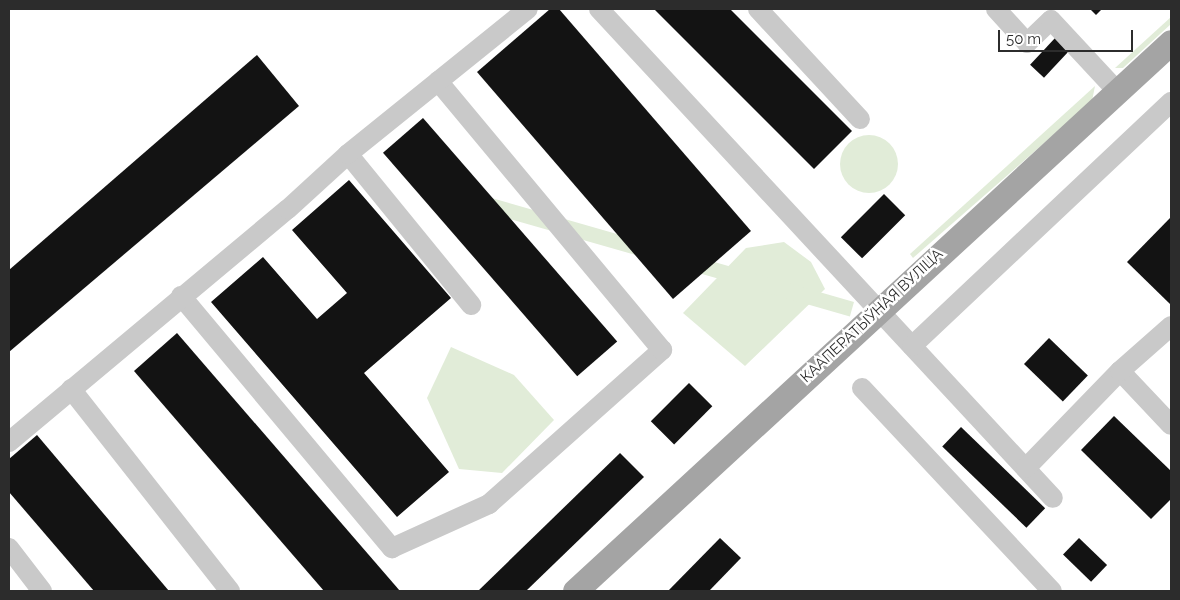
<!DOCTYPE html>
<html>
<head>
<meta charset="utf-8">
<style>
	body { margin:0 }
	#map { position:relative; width:1180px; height:600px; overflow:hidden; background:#fff; font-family:Raleway,sans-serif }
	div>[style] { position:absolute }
	.green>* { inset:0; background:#e1ecd8; transform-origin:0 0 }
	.round { border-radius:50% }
	.building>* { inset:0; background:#131313; transform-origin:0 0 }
	.minor>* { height:20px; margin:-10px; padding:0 10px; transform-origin:10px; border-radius:10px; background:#c9c9c9 }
	.major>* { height:25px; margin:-12.5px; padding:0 12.5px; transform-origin:12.5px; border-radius:12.5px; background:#a4a4a4 }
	span { translate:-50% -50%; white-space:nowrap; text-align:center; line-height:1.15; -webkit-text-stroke:5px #fff; paint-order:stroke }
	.street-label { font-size:15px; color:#2c2c2c }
	.frame { position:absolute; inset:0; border:10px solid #2c2c2c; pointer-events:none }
	.scale { position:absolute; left:998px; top:30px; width:135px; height:22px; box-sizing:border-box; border:2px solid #2c2c2c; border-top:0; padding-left:6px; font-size:15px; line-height:18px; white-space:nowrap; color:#2c2c2c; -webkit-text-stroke:4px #fff; paint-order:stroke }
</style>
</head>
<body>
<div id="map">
	<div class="green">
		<div style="clip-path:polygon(1171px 17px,1171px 24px,1123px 68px,1115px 68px)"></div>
		<div style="clip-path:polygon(1095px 86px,1092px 101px,913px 258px,910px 254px)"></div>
		<div class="round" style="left:840px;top:135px;width:58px;height:58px"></div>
		<div style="clip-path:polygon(784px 242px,811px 262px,825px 289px,745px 366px,683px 313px,746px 248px)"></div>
		<div style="left:854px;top:302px;width:15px;height:419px;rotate:106deg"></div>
		<div style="clip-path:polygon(451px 347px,514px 375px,554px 420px,502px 473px,459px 469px,427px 398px)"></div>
	</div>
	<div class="building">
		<div style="clip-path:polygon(550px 9px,559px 9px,751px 231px,673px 299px,477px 72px)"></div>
		<div style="clip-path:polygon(654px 9px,730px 9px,852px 131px,814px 169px)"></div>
		<div style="clip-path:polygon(1090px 9px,1102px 9px,1096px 15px)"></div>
		<div style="left:1056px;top:37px;width:19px;height:38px;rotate:43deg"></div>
		<div style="clip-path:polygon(257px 55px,299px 106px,9px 352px,9px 270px)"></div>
		<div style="left:423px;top:118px;width:296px;height:53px;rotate:49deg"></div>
		<div style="clip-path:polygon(349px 180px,451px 298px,364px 373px,449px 472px,397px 517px,211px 302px,263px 257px,317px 319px,347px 293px,292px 230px)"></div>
		<div style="left:884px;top:194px;width:30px;height:61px;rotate:45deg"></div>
		<div style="clip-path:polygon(1171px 217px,1171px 303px,1170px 304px,1127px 262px)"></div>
		<div style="clip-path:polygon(177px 333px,400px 591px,324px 591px,134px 371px)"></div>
		<div style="left:1049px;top:338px;width:54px;height:36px;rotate:44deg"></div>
		<div style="left:689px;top:383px;width:33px;height:54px;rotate:45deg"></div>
		<div style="clip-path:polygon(1114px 416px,1171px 471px,1171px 499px,1151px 519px,1081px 450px)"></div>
		<div style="left:961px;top:427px;width:117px;height:27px;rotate:44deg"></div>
		<div style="clip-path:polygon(37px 435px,169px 591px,94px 591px,9px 492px,9px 459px)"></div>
		<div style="clip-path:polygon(620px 453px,644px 477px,526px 591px,478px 591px)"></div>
		<div style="clip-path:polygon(720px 538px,741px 558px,709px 591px,668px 591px)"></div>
		<div style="left:1079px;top:538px;width:39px;height:23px;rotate:44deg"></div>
	</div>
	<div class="minor">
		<div style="left:599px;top:9px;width:667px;rotate:47.13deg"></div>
		<div style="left:758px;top:9px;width:150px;rotate:47.2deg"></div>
		<div style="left:996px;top:9px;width:46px;rotate:47.6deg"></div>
		<div style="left:1027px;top:43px;width:33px;rotate:-44deg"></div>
		<div style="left:1051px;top:20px;width:97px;rotate:47.1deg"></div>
		<div style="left:348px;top:154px;width:195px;rotate:50.8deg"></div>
		<div style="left:181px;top:296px;width:329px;rotate:50.1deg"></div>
		<div style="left:392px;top:548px;width:107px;rotate:-24.4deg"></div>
		<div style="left:489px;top:504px;width:232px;rotate:-41.7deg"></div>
		<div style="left:662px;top:350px;width:350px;rotate:-129.8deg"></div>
		<div style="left:912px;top:346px;width:356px;rotate:-43.3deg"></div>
		<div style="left:1120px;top:371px;width:74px;rotate:46.6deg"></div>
		<div style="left:862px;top:388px;width:278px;rotate:46.9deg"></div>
		<div style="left:71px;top:389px;width:257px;rotate:51.8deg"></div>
		<div style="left:9px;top:442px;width:363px;rotate:-39.9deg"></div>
		<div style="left:288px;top:209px;width:81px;rotate:-42.5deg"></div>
		<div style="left:348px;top:154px;width:231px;rotate:-38.9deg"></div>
		<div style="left:1026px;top:468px;width:135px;rotate:-45.9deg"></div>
		<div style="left:1120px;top:371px;width:68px;rotate:-41.4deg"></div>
		<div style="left:9px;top:548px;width:54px;rotate:52.5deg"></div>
	</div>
	<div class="major">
		<div style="left:575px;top:591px;width:810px;rotate:-42.65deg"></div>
	</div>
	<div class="street-label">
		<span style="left:872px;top:316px;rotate:-43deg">КААПЕРАТЫЎНАЯ ВУЛІЦА</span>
	</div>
	<div class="frame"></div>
	<div class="scale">50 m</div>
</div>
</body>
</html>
